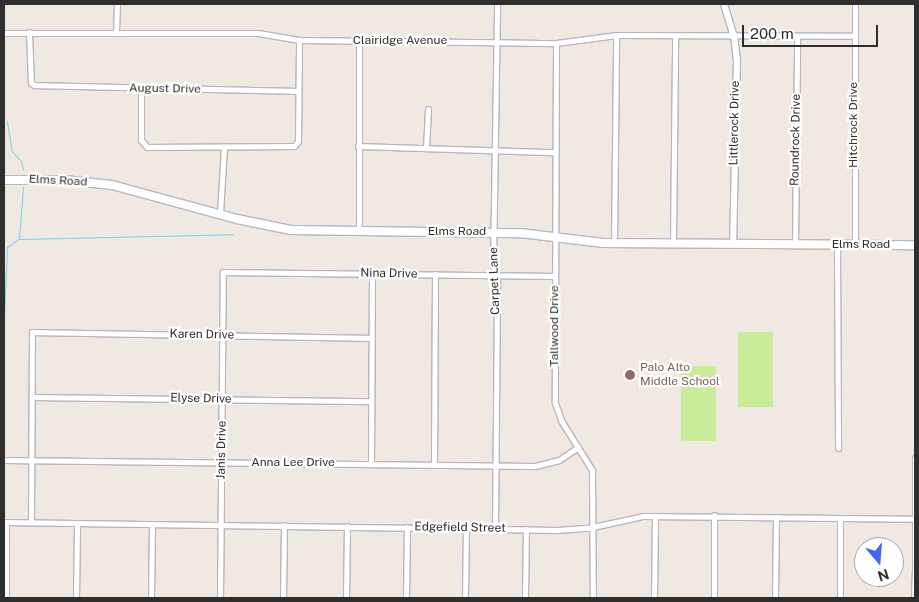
<!DOCTYPE html>
<html>
<head>
<meta charset="utf-8">
<style>
	body { margin:0 }
	#map { position:relative; width:919px; height:602px; overflow:hidden; background:#efe9e1; font-family:"Public Sans",sans-serif }
	div>[style] { position:absolute }
	.pitch>* { inset:0; background:#c9ec9a; transform-origin:0 0 }
	.stream>* { height:1px; margin:-0.5px; padding:0 0.5px; transform-origin:0.5px; border-radius:0.5px; background:#75cff0 }
	.roads { filter:drop-shadow(1px 0 #b4b7c1) drop-shadow(-1px 0 #b4b7c1) drop-shadow(0 1px #b4b7c1) drop-shadow(0 -1px #b4b7c1) }
	.minor>* { height:5px; margin:-2.5px; padding:0 2.5px; transform-origin:2.5px; border-radius:2.5px; background:#fff }
	.tertiary>* { height:6px; margin:-3px; padding:0 3px; transform-origin:3px; border-radius:3px; background:#fff }
	.secondary>* { height:8px; margin:-4px; padding:0 4px; transform-origin:4px; border-radius:4px; background:#fff }
	.dots>* { width:14px; height:14px; translate:-50% -50%; box-sizing:border-box; border:2px solid #fff; border-radius:50% }
	span { translate:-50% -50%; white-space:nowrap; text-align:center; line-height:1.15; -webkit-text-stroke:4.5px #fff; paint-order:stroke }
	.street-label { font-size:12px; color:#2e2e2e }
	.education-label { font-size:12px; color:#785e54 }
	.left { translate:0 -50%; text-align:left }
	.frame { position:absolute; inset:0; border:5px solid #2e2e2e; pointer-events:none }
	.north { position:absolute; left:854px; top:537px; width:50px; height:50px; box-sizing:border-box; background:#fff; border:1px solid #ababab; border-radius:50%; rotate:162deg; font-size:14px; font-weight:700; line-height:20px; text-align:center; color:#2e2e2e }
	.north::after { content:''; display:block; margin:auto; width:18px; height:22px; background:#4264fb; clip-path:polygon(50% 0,100% 100%,50% 72%,0 100%) }
	.scale { position:absolute; left:742px; top:25px; width:136px; height:22px; box-sizing:border-box; border:2px solid #2e2e2e; border-top:0; padding-left:6px; font-size:15px; line-height:18px; white-space:nowrap; color:#2e2e2e; -webkit-text-stroke:4px #fff; paint-order:stroke }
</style>
</head>
<body>
<div id="map">
	<div class="pitch">
		<div style="left:738px;top:332px;width:35px;height:75px"></div>
		<div style="left:681px;top:366px;width:35px;height:75px"></div>
	</div>
	<div class="stream">
		<div style="left:7px;top:121px;width:30px;rotate:81deg"></div>
		<div style="left:12px;top:151px;width:13px;rotate:48deg"></div>
		<div style="left:21px;top:161px;width:9px;rotate:77deg"></div>
		<div style="left:19px;top:238px;width:51px;rotate:-85.5deg"></div>
		<div style="left:4px;top:316px;width:69px;rotate:-87.5deg"></div>
		<div style="left:7px;top:247px;width:14px;rotate:-34deg"></div>
		<div style="left:19px;top:239px;width:214px;rotate:-1.3deg"></div>
	</div>
	<div class="roads">
		<div class="minor">
			<div style="left:29px;top:32px;width:51px;rotate:87.8deg"></div>
			<div style="left:31px;top:83px;width:4px;rotate:34deg"></div>
			<div style="left:34px;top:85px;width:264px;rotate:1.3deg"></div>
			<div style="left:116px;top:32px;width:28px;rotate:-88deg"></div>
			<div style="left:4px;top:33px;width:254px"></div>
			<div style="left:258px;top:33px;width:42px;rotate:9.7deg"></div>
			<div style="left:299px;top:40px;width:257px;rotate:0.7deg"></div>
			<div style="left:556px;top:43px;width:61px;rotate:-7.6deg"></div>
			<div style="left:616px;top:35px;width:238px;rotate:0.2deg"></div>
			<div style="left:556px;top:43px;width:360px;rotate:90.2deg"></div>
			<div style="left:555px;top:403px;width:20px;rotate:70deg"></div>
			<div style="left:562px;top:422px;width:57px;rotate:58deg"></div>
			<div style="left:592px;top:470px;width:128px;rotate:89.6deg"></div>
			<div style="left:141px;top:89px;width:51px;rotate:90deg"></div>
			<div style="left:141px;top:140px;width:9px;rotate:49deg"></div>
			<div style="left:147px;top:147px;width:147px;rotate:-0.4deg"></div>
			<div style="left:294px;top:146px;width:6px;rotate:-51deg"></div>
			<div style="left:298px;top:141px;width:101px;rotate:-89.4deg"></div>
			<div style="left:358px;top:146px;width:196px;rotate:1.8deg"></div>
			<div style="left:426px;top:148px;width:39px;rotate:-87deg"></div>
			<div style="left:220px;top:214px;width:67px;rotate:-86.6deg"></div>
			<div style="left:359px;top:232px;width:191px;rotate:-90deg"></div>
			<div style="left:614px;top:243px;width:208px;rotate:-89.4deg"></div>
			<div style="left:673px;top:243px;width:207px;rotate:-89.4deg"></div>
			<div style="left:795px;top:244px;width:208px;rotate:-89.4deg"></div>
			<div style="left:837px;top:245px;width:203px;rotate:89.7deg"></div>
			<div style="left:855px;top:246px;width:242px;rotate:-90deg"></div>
			<div style="left:32px;top:397px;width:339px;rotate:0.7deg"></div>
			<div style="left:915px;top:458px;width:101px;rotate:90deg"></div>
			<div style="left:4px;top:460px;width:531px;rotate:0.65deg"></div>
			<div style="left:535px;top:466px;width:25px;rotate:-14deg"></div>
			<div style="left:559px;top:460px;width:23px;rotate:-34deg"></div>
			<div style="left:371px;top:464px;width:191px;rotate:-89.7deg"></div>
			<div style="left:434px;top:465px;width:191px;rotate:-89.7deg"></div>
			<div style="left:4px;top:522px;width:553px;rotate:0.83deg"></div>
			<div style="left:557px;top:530px;width:31px;rotate:-4deg"></div>
			<div style="left:588px;top:528px;width:56px;rotate:-12.3deg"></div>
			<div style="left:643px;top:516px;width:272px;rotate:0.6deg"></div>
			<div style="left:31px;top:522px;width:190px;rotate:-89.7deg"></div>
			<div style="left:32px;top:332px;width:340px;rotate:1deg"></div>
			<div style="left:495px;top:528px;width:248px;rotate:-89.5deg"></div>
			<div style="left:497px;top:280px;width:16px;rotate:-105deg"></div>
			<div style="left:493px;top:265px;width:261px;rotate:-89.1deg"></div>
			<div style="left:6px;top:598px;width:76px;rotate:-90deg"></div>
			<div style="left:76px;top:598px;width:75px;rotate:-89.2deg"></div>
			<div style="left:151px;top:598px;width:74px;rotate:-89.2deg"></div>
			<div style="left:220px;top:598px;width:326px;rotate:-89.5deg"></div>
			<div style="left:223px;top:272px;width:332px;rotate:0.7deg"></div>
			<div style="left:283px;top:598px;width:73px;rotate:-89.2deg"></div>
			<div style="left:346px;top:598px;width:72px;rotate:-89.2deg"></div>
			<div style="left:406px;top:598px;width:71px;rotate:-89.2deg"></div>
			<div style="left:465px;top:598px;width:70px;rotate:-89.2deg"></div>
			<div style="left:525px;top:598px;width:69px;rotate:-89.2deg"></div>
			<div style="left:654px;top:598px;width:82px;rotate:-89.3deg"></div>
			<div style="left:714px;top:598px;width:83px;rotate:-90deg"></div>
			<div style="left:775px;top:598px;width:81px;rotate:-89.3deg"></div>
			<div style="left:840px;top:598px;width:80px;rotate:-90deg"></div>
			<div style="left:914px;top:598px;width:37px;rotate:-88deg"></div>
		</div>
		<div class="tertiary">
			<div style="left:724px;top:4px;width:34px;rotate:73deg"></div>
			<div style="left:734px;top:36px;width:23px;rotate:83deg"></div>
			<div style="left:737px;top:59px;width:185px;rotate:91.2deg"></div>
		</div>
		<div class="secondary">
			<div style="left:4px;top:180px;width:61px"></div>
			<div style="left:65px;top:180px;width:47px;rotate:6.1deg"></div>
			<div style="left:112px;top:185px;width:130px;rotate:15.2deg"></div>
			<div style="left:237px;top:219px;width:55px;rotate:11.5deg"></div>
			<div style="left:291px;top:230px;width:229px;rotate:0.8deg"></div>
			<div style="left:520px;top:233px;width:84px;rotate:6.9deg"></div>
			<div style="left:603px;top:243px;width:312px;rotate:0.4deg"></div>
		</div>
	</div>
	<div class="dots">
		<div style="left:630px;top:375px;background:#8d6e63"></div>
	</div>
	<div class="street-label">
		<span style="left:400px;top:41px">Clairidge Avenue</span>
		<span style="left:165px;top:89px;rotate:1deg">August Drive</span>
		<span style="left:735px;top:123px;rotate:-89deg">Littlerock Drive</span>
		<span style="left:854px;top:125px;rotate:-90deg">Hitchrock Drive</span>
		<span style="left:796px;top:140px;rotate:-89deg">Roundrock Drive</span>
		<span style="left:58px;top:181px;rotate:3deg">Elms Road</span>
		<span style="left:457px;top:232px">Elms Road</span>
		<span style="left:861px;top:245px">Elms Road</span>
		<span style="left:389px;top:274px;rotate:1deg">Nina Drive</span>
		<span style="left:495px;top:281px;rotate:-92deg">Carpet Lane</span>
		<span style="left:555px;top:326px;rotate:-90deg">Tallwood Drive</span>
		<span style="left:202px;top:335px;rotate:1deg">Karen Drive</span>
		<span style="left:201px;top:399px;rotate:1deg">Elyse Drive</span>
		<span style="left:222px;top:450px;rotate:-89deg">Janis Drive</span>
		<span style="left:293px;top:463px">Anna Lee Drive</span>
		<span style="left:460px;top:528px;rotate:1deg">Edgefield Street</span>
	</div>
	<div class="education-label">
		<span class="left" style="left:640px;top:375px">Palo Alto<br>Middle School</span>
	</div>
	<div class="frame"></div>
	<div class="north">N</div>
	<div class="scale">200 m</div>
</div>
</body>
</html>
